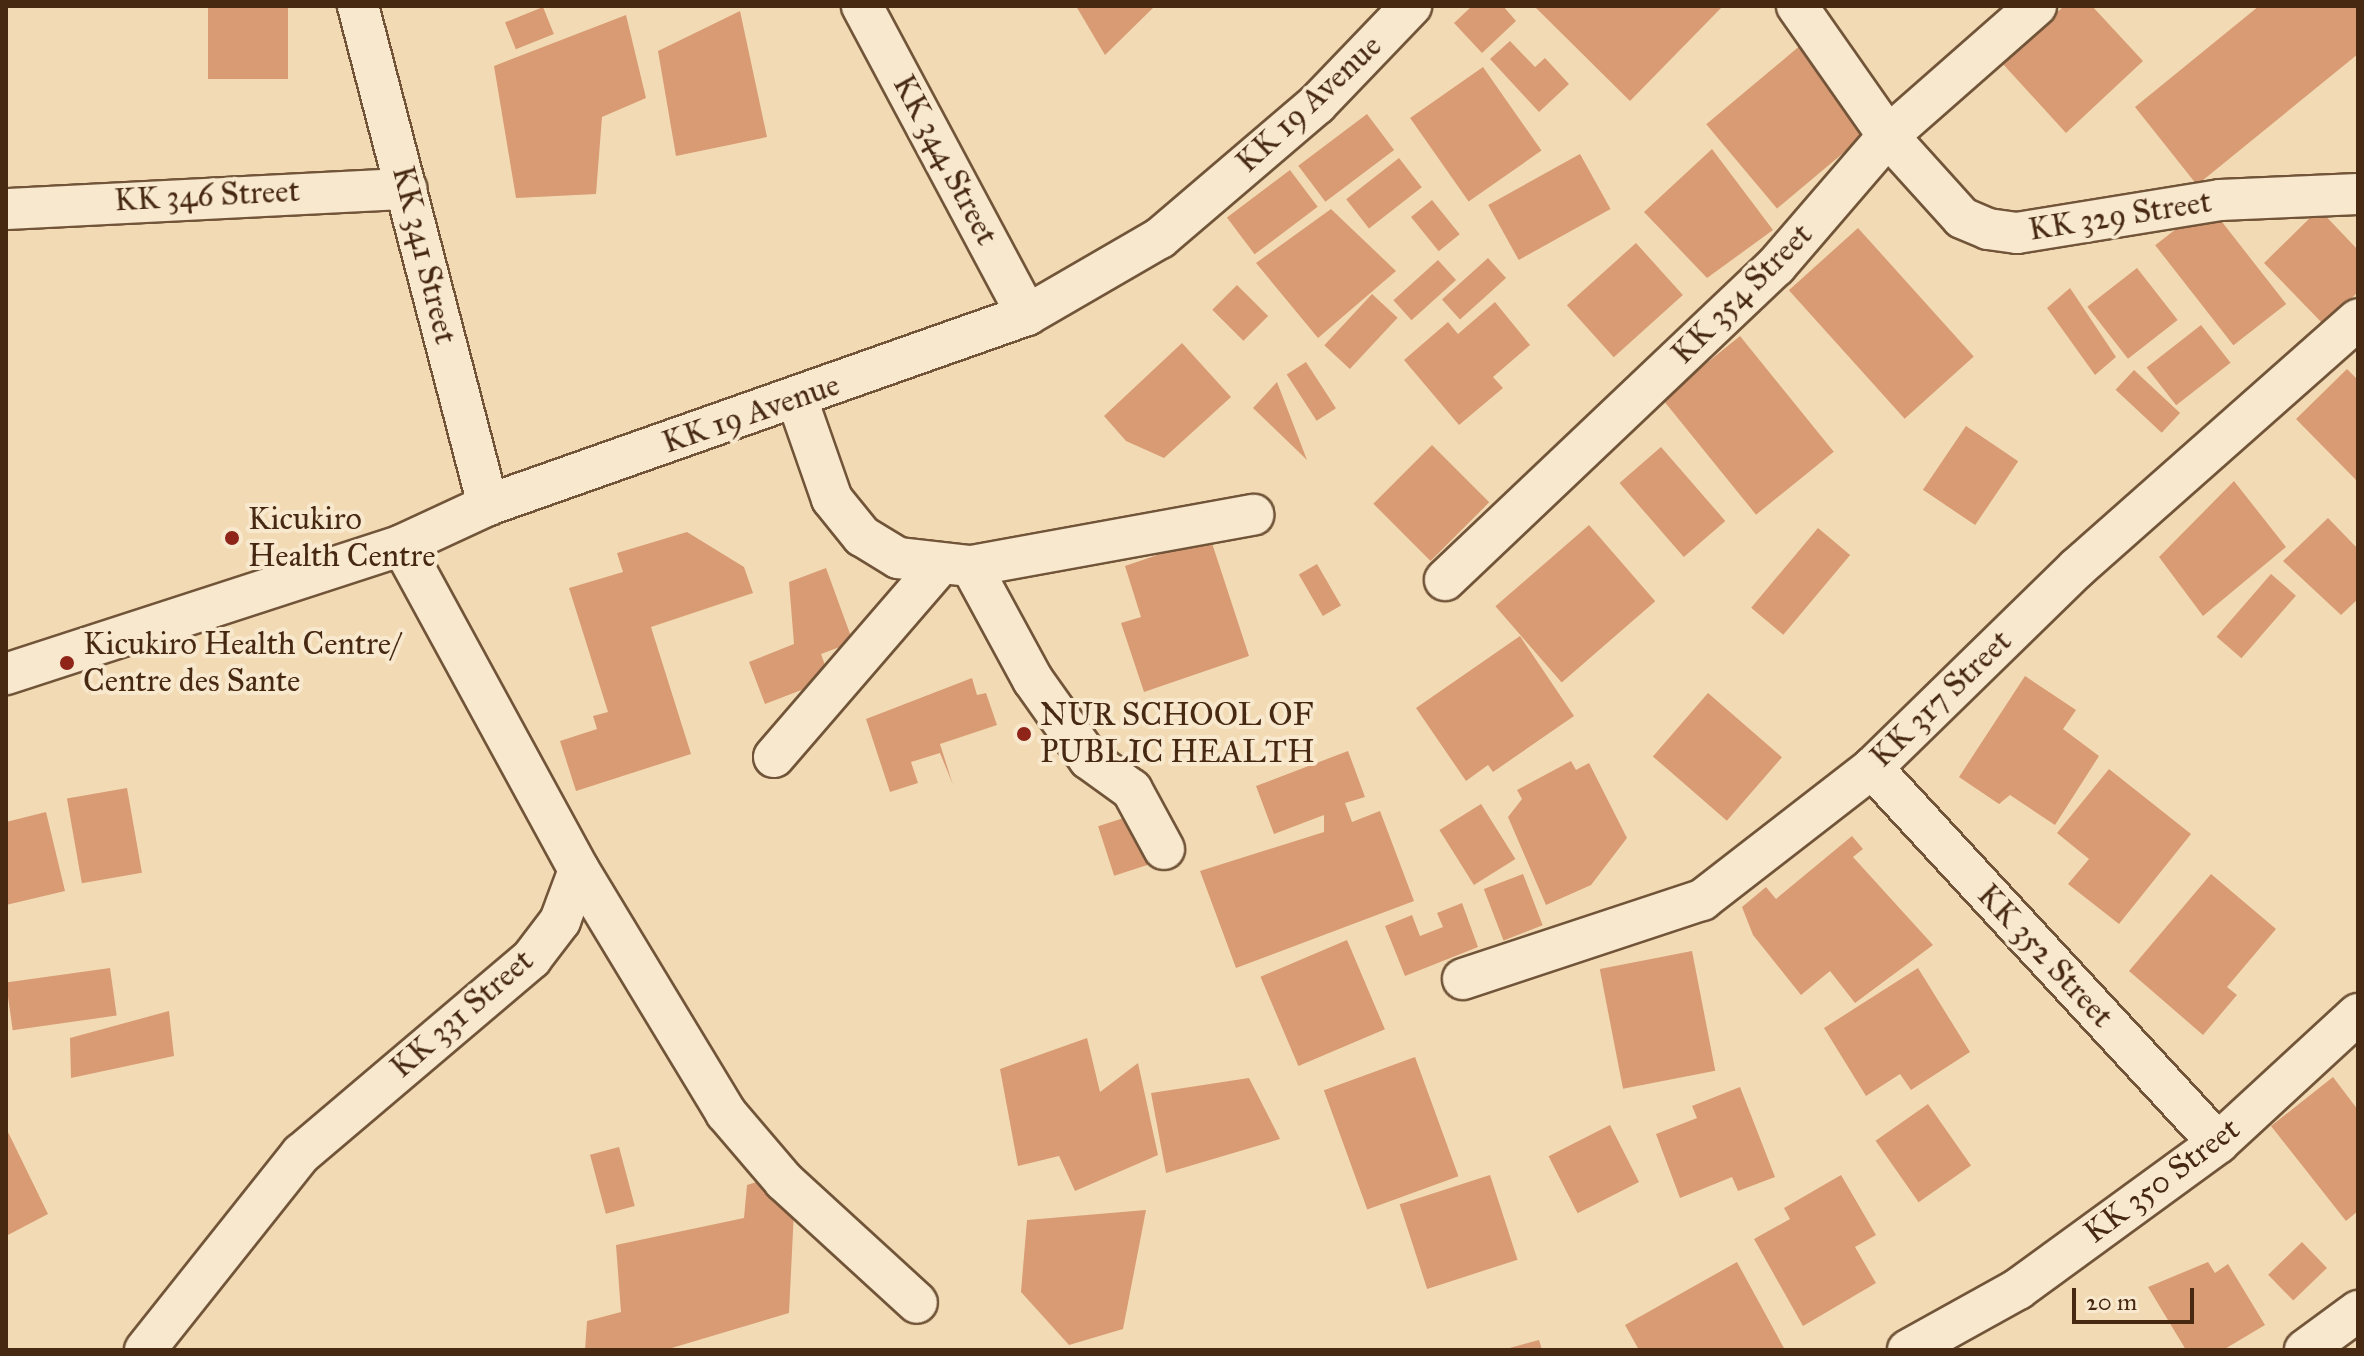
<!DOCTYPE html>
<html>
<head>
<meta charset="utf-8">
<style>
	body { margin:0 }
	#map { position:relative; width:2364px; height:1356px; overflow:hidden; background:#f2dbb4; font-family:"IM FELL Great Primer",serif }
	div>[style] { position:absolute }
	.building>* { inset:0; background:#d89b74; transform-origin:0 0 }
	.roads { filter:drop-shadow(2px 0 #725539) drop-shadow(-2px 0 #725539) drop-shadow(0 2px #725539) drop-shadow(0 -2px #725539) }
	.minor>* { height:40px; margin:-20px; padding:0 20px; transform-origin:20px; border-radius:20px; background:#f7e8ce }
	.dots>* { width:22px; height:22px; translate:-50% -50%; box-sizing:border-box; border:4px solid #f7e8ce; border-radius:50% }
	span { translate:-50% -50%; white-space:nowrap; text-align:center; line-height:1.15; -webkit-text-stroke:8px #f7e8ce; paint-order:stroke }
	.street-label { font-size:32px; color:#472810 }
	.poi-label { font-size:32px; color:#472810 }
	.left { translate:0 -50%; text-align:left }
	.frame { position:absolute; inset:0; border:8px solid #472810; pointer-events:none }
	.scale { position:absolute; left:2072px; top:1288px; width:122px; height:36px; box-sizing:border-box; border:4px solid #472810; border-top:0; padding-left:10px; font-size:24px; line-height:28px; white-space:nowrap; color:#472810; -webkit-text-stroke:6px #f7e8ce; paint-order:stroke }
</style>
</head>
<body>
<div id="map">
	<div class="building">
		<div style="left:208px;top:6px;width:80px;height:73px"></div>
		<div style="clip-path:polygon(1076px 6px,1155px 6px,1105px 55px)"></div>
		<div style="clip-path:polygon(1472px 6px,1503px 6px,1516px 21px,1482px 53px,1454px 23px)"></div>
		<div style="clip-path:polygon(1534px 6px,1723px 6px,1630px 101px)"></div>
		<div style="clip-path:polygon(2064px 6px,2092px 6px,2143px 61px,2066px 133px,2002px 63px)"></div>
		<div style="clip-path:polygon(2259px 6px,2358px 6px,2358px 54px,2197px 185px,2135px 107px)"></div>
		<div style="left:543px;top:7px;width:29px;height:41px;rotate:68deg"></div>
		<div style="clip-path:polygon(740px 11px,767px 137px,676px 156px,658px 51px)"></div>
		<div style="clip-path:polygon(626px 15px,646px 98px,602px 117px,596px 194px,516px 198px,494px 66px)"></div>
		<div style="clip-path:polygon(1510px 41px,1535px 67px,1545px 58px,1569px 84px,1539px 112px,1490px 59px)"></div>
		<div style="left:1802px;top:44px;width:110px;height:125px;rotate:50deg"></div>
		<div style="left:1483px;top:67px;width:102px;height:89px;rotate:55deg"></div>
		<div style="left:1367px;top:114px;width:45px;height:86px;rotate:53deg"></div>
		<div style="clip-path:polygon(1712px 149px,1773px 230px,1707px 278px,1644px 212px)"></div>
		<div style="left:1580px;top:154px;width:63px;height:105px;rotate:61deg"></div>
		<div style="left:1399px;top:158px;width:37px;height:67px;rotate:52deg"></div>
		<div style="left:1290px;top:170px;width:46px;height:79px;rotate:53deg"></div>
		<div style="left:1432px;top:200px;width:44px;height:27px;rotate:51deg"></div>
		<div style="left:2208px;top:204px;width:127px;height:67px;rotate:52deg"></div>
		<div style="clip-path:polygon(1331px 209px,1396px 271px,1318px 338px,1256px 263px)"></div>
		<div style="clip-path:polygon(2319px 209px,2358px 250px,2358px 292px,2324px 325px,2264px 263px)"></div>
		<div style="left:1858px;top:228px;width:173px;height:93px;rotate:48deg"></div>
		<div style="left:1636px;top:243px;width:70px;height:93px;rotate:48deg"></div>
		<div style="left:1488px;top:258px;width:27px;height:62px;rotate:48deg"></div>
		<div style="left:1438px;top:260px;width:27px;height:60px;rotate:48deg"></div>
		<div style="left:2137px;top:268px;width:66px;height:63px;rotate:52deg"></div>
		<div style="left:1237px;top:285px;width:44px;height:35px;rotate:45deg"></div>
		<div style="clip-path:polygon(2070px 288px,2116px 357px,2095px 375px,2047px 308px)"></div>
		<div style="left:1372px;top:294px;width:35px;height:70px;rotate:43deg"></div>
		<div style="clip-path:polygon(1495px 302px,1530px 345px,1493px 377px,1503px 388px,1459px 425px,1404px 360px,1448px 322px,1458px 334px)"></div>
		<div style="left:2201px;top:325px;width:48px;height:69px;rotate:52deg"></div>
		<div style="left:1740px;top:336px;width:149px;height:100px;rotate:51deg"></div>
		<div style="clip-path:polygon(1182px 343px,1231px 397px,1164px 458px,1126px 441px,1104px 416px)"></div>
		<div style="left:1306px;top:362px;width:55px;height:23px;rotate:57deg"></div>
		<div style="clip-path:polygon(2347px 369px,2358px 380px,2358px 482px,2296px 419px)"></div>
		<div style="left:2134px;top:370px;width:63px;height:27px;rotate:43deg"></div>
		<div style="clip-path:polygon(1277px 382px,1307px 460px,1253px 408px)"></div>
		<div style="left:1966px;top:426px;width:63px;height:77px;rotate:34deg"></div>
		<div style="left:1432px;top:445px;width:81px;height:83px;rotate:45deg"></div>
		<div style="left:1661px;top:447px;width:98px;height:55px;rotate:49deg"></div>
		<div style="clip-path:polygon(2234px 481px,2286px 547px,2203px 616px,2159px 557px)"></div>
		<div style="clip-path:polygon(2328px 518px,2358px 549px,2358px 599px,2341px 615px,2283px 561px)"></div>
		<div style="left:1589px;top:525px;width:101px;height:124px;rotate:49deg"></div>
		<div style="left:1818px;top:528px;width:42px;height:104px;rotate:40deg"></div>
		<div style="clip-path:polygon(687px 532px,744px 567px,753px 593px,651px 627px,691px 754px,576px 791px,560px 741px,597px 729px,593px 716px,608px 712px,569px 588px,623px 572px,617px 553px)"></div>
		<div style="clip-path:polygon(1210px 537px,1249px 656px,1144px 692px,1121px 623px,1141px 617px,1125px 566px)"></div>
		<div style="left:1317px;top:564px;width:48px;height:21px;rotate:60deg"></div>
		<div style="clip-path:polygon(826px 568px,853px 642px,821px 654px,830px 679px,765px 704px,749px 662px,794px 644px,789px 582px)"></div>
		<div style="left:2271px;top:574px;width:33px;height:83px;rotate:41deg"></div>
		<div style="clip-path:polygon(1520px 636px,1574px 716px,1493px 772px,1488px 765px,1466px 781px,1416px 708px)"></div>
		<div style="clip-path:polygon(2025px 676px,2076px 710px,2063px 729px,2099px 756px,2055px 825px,2010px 795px,1999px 804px,1959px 777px)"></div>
		<div style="clip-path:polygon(972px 678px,977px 695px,986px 693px,997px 725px,940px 744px,953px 785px,940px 753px,911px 762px,918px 783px,890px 792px,866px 719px)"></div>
		<div style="left:1708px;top:693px;width:98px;height:84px;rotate:41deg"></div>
		<div style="clip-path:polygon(1348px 751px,1365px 797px,1345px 803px,1352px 822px,1380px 811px,1414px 901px,1236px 968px,1200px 871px,1324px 832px,1324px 815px,1274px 834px,1256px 786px)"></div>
		<div style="clip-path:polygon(1571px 761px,1576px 770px,1589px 763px,1627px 838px,1591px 885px,1546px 905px,1508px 817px,1522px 799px,1517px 790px)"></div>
		<div style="clip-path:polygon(2109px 769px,2191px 834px,2119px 924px,2068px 884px,2089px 859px,2057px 833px)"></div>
		<div style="left:127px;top:788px;width:86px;height:61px;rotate:80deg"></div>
		<div style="left:1481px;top:804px;width:65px;height:49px;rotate:58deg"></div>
		<div style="clip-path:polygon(46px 812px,65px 891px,6px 905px,6px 822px)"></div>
		<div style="left:1139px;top:813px;width:52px;height:43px;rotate:72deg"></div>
		<div style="clip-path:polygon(1852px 836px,1863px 849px,1853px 857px,1933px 945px,1855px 1003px,1830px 971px,1801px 995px,1753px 935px,1742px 907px,1766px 887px,1776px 899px)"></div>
		<div style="left:1523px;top:874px;width:55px;height:42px;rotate:69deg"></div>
		<div style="clip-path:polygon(2211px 874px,2276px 929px,2227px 987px,2237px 995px,2203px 1035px,2129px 971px)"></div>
		<div style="clip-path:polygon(1462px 903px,1478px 947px,1405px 976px,1385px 926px,1412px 915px,1420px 936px,1443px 927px,1437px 913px)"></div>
		<div style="left:1347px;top:940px;width:97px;height:94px;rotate:67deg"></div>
		<div style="left:1692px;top:951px;width:122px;height:94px;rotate:79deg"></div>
		<div style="left:110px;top:968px;width:48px;height:105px;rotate:82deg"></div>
		<div style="clip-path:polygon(1918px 968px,1970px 1052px,1911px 1090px,1900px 1074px,1866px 1096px,1824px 1028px)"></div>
		<div style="clip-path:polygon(169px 1011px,174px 1056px,71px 1078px,70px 1038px)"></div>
		<div style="clip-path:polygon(1087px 1038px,1100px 1092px,1138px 1063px,1158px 1155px,1075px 1191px,1059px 1156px,1018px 1166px,1000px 1069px)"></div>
		<div style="left:1415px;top:1057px;width:127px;height:97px;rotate:70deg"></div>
		<div style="clip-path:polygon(2333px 1077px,2358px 1110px,2358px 1211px,2346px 1221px,2271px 1126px)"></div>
		<div style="clip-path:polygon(1249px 1078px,1280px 1139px,1166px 1173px,1151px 1093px)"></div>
		<div style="clip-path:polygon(1740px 1087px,1775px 1177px,1738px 1191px,1732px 1177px,1680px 1198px,1656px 1134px,1697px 1118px,1692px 1106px)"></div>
		<div style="left:1928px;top:1104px;width:75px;height:64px;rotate:55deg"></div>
		<div style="left:1610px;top:1125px;width:64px;height:69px;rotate:63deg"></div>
		<div style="clip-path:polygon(6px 1128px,48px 1214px,6px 1236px)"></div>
		<div style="left:619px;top:1147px;width:61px;height:30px;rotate:75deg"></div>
		<div style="clip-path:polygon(796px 1170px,789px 1313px,665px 1350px,585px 1350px,587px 1321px,621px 1312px,616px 1245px,744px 1218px,747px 1185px)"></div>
		<div style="left:1490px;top:1175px;width:89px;height:95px;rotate:72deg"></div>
		<div style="clip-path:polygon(1841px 1175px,1876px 1235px,1855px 1247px,1876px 1283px,1803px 1326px,1754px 1239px,1790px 1219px,1784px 1208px)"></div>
		<div style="clip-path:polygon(1146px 1210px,1123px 1329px,1069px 1345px,1021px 1292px,1027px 1220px)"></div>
		<div style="left:2302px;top:1242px;width:36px;height:47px;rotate:46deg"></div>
		<div style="clip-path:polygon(1737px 1262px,1785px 1350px,1639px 1350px,1625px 1325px)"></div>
		<div style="clip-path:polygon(2208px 1262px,2215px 1273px,2228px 1264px,2265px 1325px,2223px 1350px,2186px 1350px,2148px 1287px)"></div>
		<div style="clip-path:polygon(1539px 1340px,1542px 1350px,1506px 1350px,1506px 1349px)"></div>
	</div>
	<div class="roads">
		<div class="minor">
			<div style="left:358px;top:6px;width:516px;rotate:75.4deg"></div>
			<div style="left:862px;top:6px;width:350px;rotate:61.9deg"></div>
			<div style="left:1797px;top:6px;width:159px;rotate:55deg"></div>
			<div style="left:1888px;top:136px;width:110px;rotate:47.9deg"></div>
			<div style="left:1962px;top:218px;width:28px;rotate:23deg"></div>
			<div style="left:1988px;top:229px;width:29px;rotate:8deg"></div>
			<div style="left:2017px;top:233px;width:206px;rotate:-9.2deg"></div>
			<div style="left:2220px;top:200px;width:138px;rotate:-2.5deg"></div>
			<div style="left:6px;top:209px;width:401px;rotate:-2.9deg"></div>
			<div style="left:797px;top:399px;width:106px;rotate:70.7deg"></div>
			<div style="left:832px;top:499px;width:48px;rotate:51deg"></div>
			<div style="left:862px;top:536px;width:42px;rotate:31.4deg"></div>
			<div style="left:898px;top:558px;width:73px;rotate:6.3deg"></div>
			<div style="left:971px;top:566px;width:287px;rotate:-10.3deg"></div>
			<div style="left:971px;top:566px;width:130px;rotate:61.5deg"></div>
			<div style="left:1033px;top:680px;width:97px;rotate:54.7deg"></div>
			<div style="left:1089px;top:759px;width:53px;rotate:35.8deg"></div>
			<div style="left:1132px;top:790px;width:67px;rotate:61.5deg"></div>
			<div style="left:1445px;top:580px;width:456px;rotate:-43.5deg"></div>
			<div style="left:1776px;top:266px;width:172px;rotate:-49.3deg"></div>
			<div style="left:1888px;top:136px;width:197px;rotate:-41.3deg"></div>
			<div style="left:6px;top:674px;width:416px;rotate:-18deg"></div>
			<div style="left:402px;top:545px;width:95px;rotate:-24.9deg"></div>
			<div style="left:488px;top:505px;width:572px;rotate:-19.42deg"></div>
			<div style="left:1027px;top:315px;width:154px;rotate:-30.1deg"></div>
			<div style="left:1160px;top:238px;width:206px;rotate:-40.5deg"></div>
			<div style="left:1317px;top:104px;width:136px;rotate:-46.2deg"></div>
			<div style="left:774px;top:757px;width:250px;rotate:-49.2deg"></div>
			<div style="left:1872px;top:768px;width:510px;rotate:47.3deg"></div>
			<div style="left:579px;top:870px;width:284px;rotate:58.8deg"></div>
			<div style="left:726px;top:1113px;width:89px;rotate:49.5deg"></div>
			<div style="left:784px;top:1181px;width:180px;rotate:42.5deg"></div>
			<div style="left:1463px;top:979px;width:252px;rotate:-18.3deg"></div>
			<div style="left:1702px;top:900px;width:215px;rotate:-37.8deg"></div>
			<div style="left:1872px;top:768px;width:286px;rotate:-44.3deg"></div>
			<div style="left:2077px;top:568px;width:375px;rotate:-41.5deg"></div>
			<div style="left:145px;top:1350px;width:251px;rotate:-51.5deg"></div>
			<div style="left:301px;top:1154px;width:302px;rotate:-40.3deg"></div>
			<div style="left:531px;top:959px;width:48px;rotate:-52.7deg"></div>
			<div style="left:560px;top:921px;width:54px;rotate:-69.6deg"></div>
			<div style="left:579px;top:870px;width:370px;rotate:-118.6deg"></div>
			<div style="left:1908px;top:1350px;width:126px;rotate:-29deg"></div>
			<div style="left:2018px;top:1289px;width:248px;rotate:-36.1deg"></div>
			<div style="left:2218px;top:1143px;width:190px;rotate:-42.7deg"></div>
			<div style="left:2305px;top:1350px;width:66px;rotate:-36.3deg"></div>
		</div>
	</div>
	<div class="dots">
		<div style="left:232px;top:538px;background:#8f2418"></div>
		<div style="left:67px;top:663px;background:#8f2418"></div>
		<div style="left:1024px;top:734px;background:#8f2418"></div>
	</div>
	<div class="street-label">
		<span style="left:1309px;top:104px;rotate:-43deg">KK 19 Avenue</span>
		<span style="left:945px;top:160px;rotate:62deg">KK 344 Street</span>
		<span style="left:207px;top:196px;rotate:-3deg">KK 346 Street</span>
		<span style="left:2120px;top:216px;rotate:-9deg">KK 329 Street</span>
		<span style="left:424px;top:255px;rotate:76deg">KK 341 Street</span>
		<span style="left:1742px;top:294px;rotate:-45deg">KK 354 Street</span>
		<span style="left:751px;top:414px;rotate:-19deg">KK 19 Avenue</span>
		<span style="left:1941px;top:699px;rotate:-44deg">KK 317 Street</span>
		<span style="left:2045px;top:956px;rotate:47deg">KK 352 Street</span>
		<span style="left:462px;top:1014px;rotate:-41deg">KK 331 Street</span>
		<span style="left:2162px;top:1181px;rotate:-37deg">KK 350 Street</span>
	</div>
	<div class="poi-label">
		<span class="left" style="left:248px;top:538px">Kicukiro<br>Health Centre</span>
		<span class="left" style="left:83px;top:663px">Kicukiro Health Centre/<br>Centre des Sante</span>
		<span class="left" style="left:1040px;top:734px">NUR SCHOOL OF<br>PUBLIC HEALTH</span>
	</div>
	<div class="frame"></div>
	<div class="scale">20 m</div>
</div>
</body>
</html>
